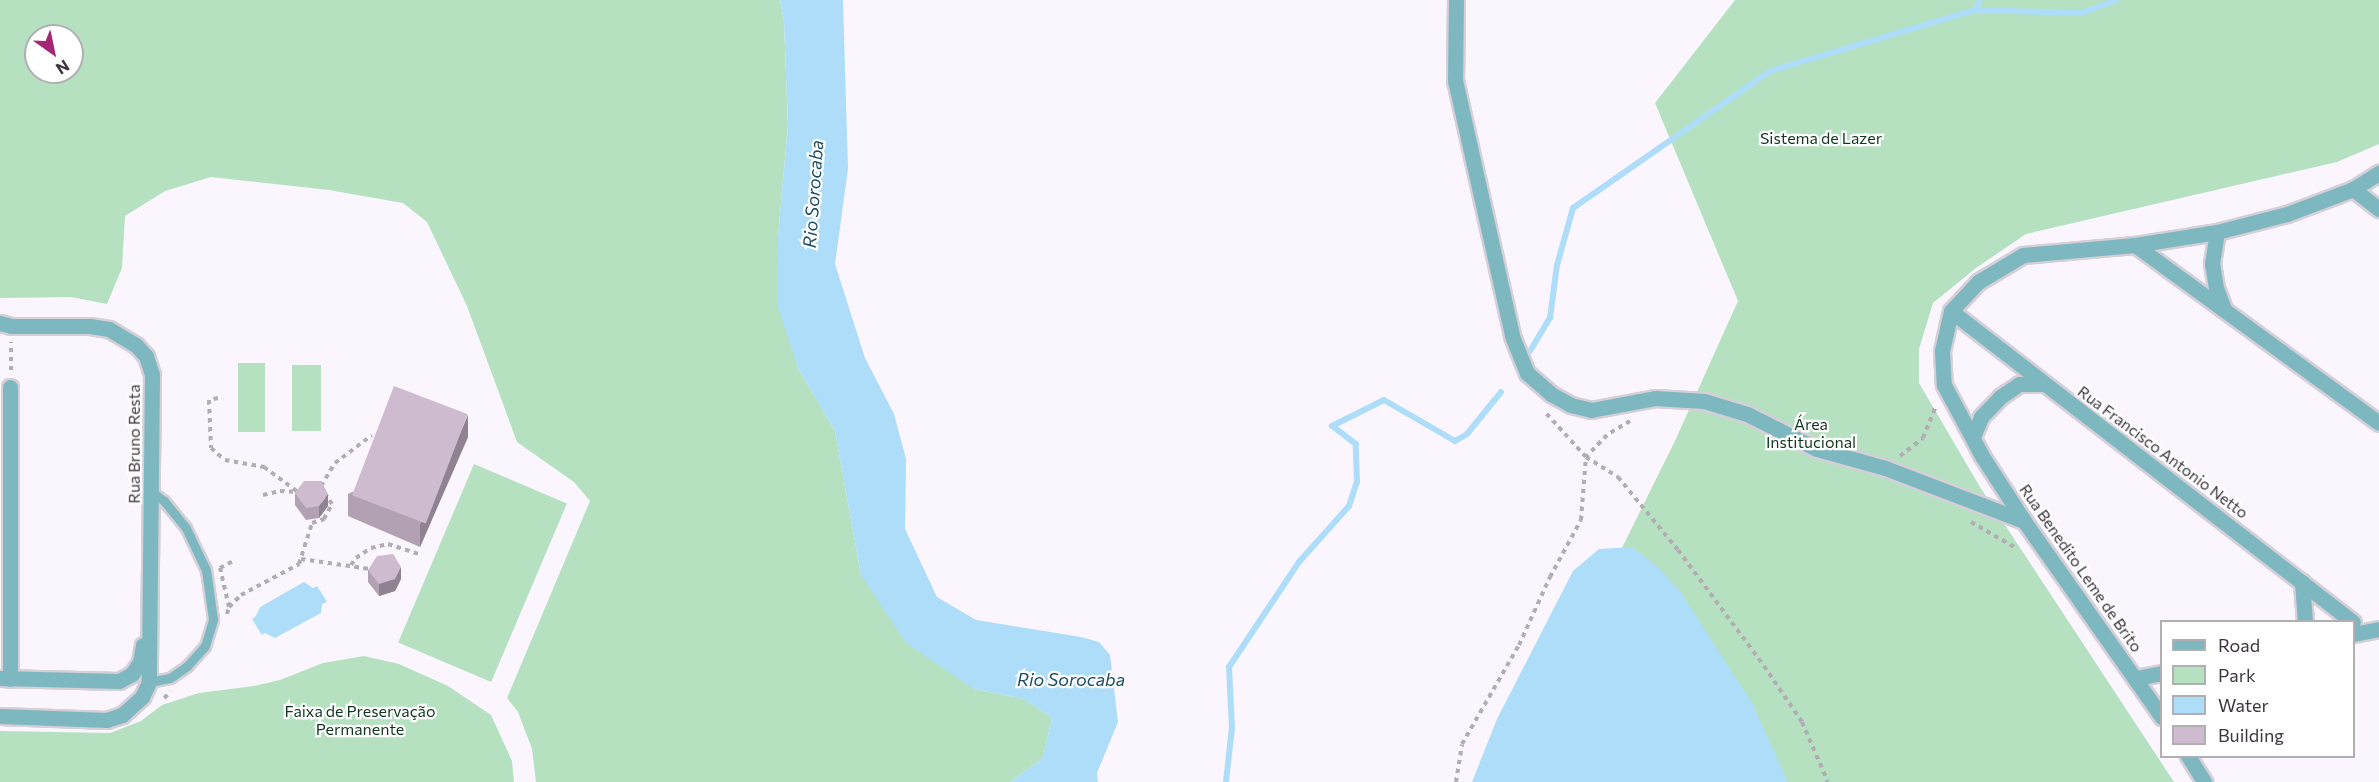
<!DOCTYPE html>
<html>
<head>
<meta charset="utf-8">
<style>
	body { margin:0 }
	#map { position:relative; width:2379px; height:782px; overflow:hidden; background:#fbf5fe; font-family:Commissioner,sans-serif }
	div>[style] { position:absolute }
	.green>* { inset:0; background:#b6e1c0; transform-origin:0 0 }
	.water>* { inset:0; background:#adddf8 }
	.stream>* { height:6px; margin:-3px; padding:0 3px; transform-origin:3px; border-radius:3px; background:#adddf8 }
	.path>* { height:4px; margin-top:-2px; transform-origin:0; background:repeating-linear-gradient(90deg,#b2acb5 0 4.5px,transparent 0 9px) }
	.roads { filter:drop-shadow(2px 0 #d5cfd8) drop-shadow(-2px 0 #d5cfd8) drop-shadow(0 2px #d5cfd8) drop-shadow(0 -2px #d5cfd8) }
	.service>* { height:9px; margin:-4.5px; padding:0 4.5px; transform-origin:4.5px; border-radius:4.5px; background:#7db7c0 }
	.minor>* { height:15px; margin:-7.5px; padding:0 7.5px; transform-origin:7.5px; border-radius:7.5px; background:#7db7c0 }
	.wall>* { inset:0; background:#b1a1b2 }
	.shaded-wall>* { inset:0; background:#908391 }
	.building>* { inset:0; background:#cebbcf; transform-origin:0 0 }
	span { translate:-50% -50%; white-space:nowrap; text-align:center; line-height:1.15; -webkit-text-stroke:4.5px #fff; paint-order:stroke }
	.park-label { font-size:16px; color:#11381e }
	.street-label { font-size:16px; color:#3d363f }
	.water-label { font-size:18px; color:#1d4d64; font-style:italic }
	.legend { position:absolute; left:2160px; top:620px; width:195px; height:138px; box-sizing:border-box; background:#fff; border:2px solid #b1afb2; margin:0; padding:8px 10px; list-style:none; font-size:18px; color:#3d363f }
	.legend li { display:flex; align-items:center; gap:12px; height:30px }
	.legend b { width:30px; border:2px solid #b1afb2 }
	.north { position:absolute; left:24px; top:24px; width:60px; height:60px; box-sizing:border-box; background:#fff; border:2px solid #b1afb2; border-radius:50%; rotate:147deg; font-size:16px; font-weight:700; line-height:24px; text-align:center; color:#3d363f }
	.north::after { content:''; display:block; margin:auto; width:21px; height:27px; background:#a52676; clip-path:polygon(50% 0,100% 100%,50% 72%,0 100%) }
</style>
</head>
<body>
<div id="map">
	<div class="green">
		<div style="clip-path:polygon(evenodd,0 0,780px 0,784px 21px,788px 125px,778px 236px,798px 368px,835px 431px,861px 575px,974px 689px,1024px 699px,1052px 718px,1043px 758px,1010px 782px,536px 782px,532px 749px,518px 712px,507px 698px,590px 501px,574px 482px,517px 442px,467px 306px,427px 222px,403px 203px,329px 190px,211px 177px,165px 191px,125px 216px,122px 268px,107px 304px,71px 297px,0 298px,0 0,36px 36px,72px 36px,72px 72px,36px 72px,36px 36px)"></div>
		<div style="clip-path:polygon(1735px 0,2379px 0,2379px 144px,2337px 162px,2026px 234px,1976px 268px,1933px 303px,1919px 349px,1919px 383px,1980px 487px,2174px 782px,1506px 782px,1674px 443px,1738px 301px,1655px 103px)"></div>
		<div style="left:238px;top:363px;width:27px;height:69px"></div>
		<div style="left:292px;top:365px;width:29px;height:66px"></div>
		<div style="left:474px;top:464px;width:101px;height:194px;rotate:23deg"></div>
		<div style="clip-path:polygon(364px 656px,399px 664px,448px 686px,491px 715px,512px 761px,514px 782px,0 782px,0 731px,110px 733px,141px 721px,162px 705px,199px 693px,254px 686px,280px 680px,323px 663px)"></div>
	</div>
	<div class="water">
		<div style="clip-path:polygon(780px 0,843px 0,848px 169px,835px 264px,865px 358px,894px 414px,906px 459px,905px 529px,937px 597px,976px 620px,1081px 637px,1099px 642px,1110px 655px,1118px 722px,1097px 773px,1098px 782px,1010px 782px,1043px 758px,1052px 718px,1024px 699px,974px 689px,906px 643px,861px 575px,835px 431px,798px 368px,777px 304px,778px 236px,788px 125px,784px 21px)"></div>
		<div style="clip-path:polygon(1632px 547px,1658px 567px,1680px 591px,1752px 703px,1788px 782px,1472px 782px,1497px 719px,1573px 571px,1599px 549px)"></div>
		<div style="clip-path:polygon(304px 582px,313px 588px,317px 586px,327px 602px,322px 604px,321px 613px,275px 638px,265px 633px,262px 635px,252px 619px,256px 616px,260px 607px)"></div>
	</div>
	<div class="stream">
		<div style="left:1975px;top:10px;width:106px;rotate:1.6deg"></div>
		<div style="left:2081px;top:13px;width:37px;rotate:-20deg"></div>
		<div style="left:1530px;top:351px;width:39px;rotate:-59deg"></div>
		<div style="left:1550px;top:318px;width:53px;rotate:-82.5deg"></div>
		<div style="left:1557px;top:265px;width:59px;rotate:-74.3deg"></div>
		<div style="left:1573px;top:208px;width:240px;rotate:-34.8deg"></div>
		<div style="left:1770px;top:71px;width:214px;rotate:-16.6deg"></div>
		<div style="left:1975px;top:10px;width:11px;rotate:-63deg"></div>
		<div style="left:1226px;top:782px;width:54px;rotate:-83.7deg"></div>
		<div style="left:1232px;top:728px;width:61px;rotate:-92.8deg"></div>
		<div style="left:1229px;top:667px;width:126px;rotate:-56.3deg"></div>
		<div style="left:1299px;top:562px;width:75px;rotate:-48.2deg"></div>
		<div style="left:1349px;top:506px;width:25px;rotate:-72deg"></div>
		<div style="left:1357px;top:482px;width:38px;rotate:-92deg"></div>
		<div style="left:1356px;top:444px;width:30px;rotate:-143deg"></div>
		<div style="left:1332px;top:426px;width:58px;rotate:-26.6deg"></div>
		<div style="left:1384px;top:400px;width:82px;rotate:30deg"></div>
		<div style="left:1455px;top:441px;width:14px;rotate:-30deg"></div>
		<div style="left:1467px;top:434px;width:54px;rotate:-51deg"></div>
	</div>
	<div class="path">
		<div style="left:11px;top:370px;width:28px;rotate:-90deg"></div>
		<div style="left:218px;top:398px;width:9px;rotate:167deg"></div>
		<div style="left:209px;top:400px;width:48px;rotate:87.6deg"></div>
		<div style="left:211px;top:448px;width:18px;rotate:41deg"></div>
		<div style="left:225px;top:460px;width:40px;rotate:10deg"></div>
		<div style="left:264px;top:467px;width:42px;rotate:36.3deg"></div>
		<div style="left:1630px;top:421px;width:27px;rotate:149deg"></div>
		<div style="left:1607px;top:435px;width:30px;rotate:134deg"></div>
		<div style="left:1586px;top:457px;width:38px;rotate:32deg"></div>
		<div style="left:1618px;top:477px;width:94px;rotate:50.6deg"></div>
		<div style="left:1678px;top:550px;width:144px;rotate:53.4deg"></div>
		<div style="left:1764px;top:666px;width:68px;rotate:55.8deg"></div>
		<div style="left:1802px;top:722px;width:65px;rotate:66.6deg"></div>
		<div style="left:1900px;top:456px;width:29px;rotate:-38deg"></div>
		<div style="left:1923px;top:438px;width:35px;rotate:-68deg"></div>
		<div style="left:321px;top:486px;width:27px;rotate:-59deg"></div>
		<div style="left:335px;top:463px;width:46px;rotate:-37.1deg"></div>
		<div style="left:263px;top:495px;width:17px;rotate:-13deg"></div>
		<div style="left:280px;top:491px;width:18px;rotate:3deg"></div>
		<div style="left:1971px;top:522px;width:52px;rotate:30deg"></div>
		<div style="left:301px;top:559px;width:70px;rotate:8.2deg"></div>
		<div style="left:351px;top:565px;width:9px;rotate:-54deg"></div>
		<div style="left:356px;top:558px;width:18px;rotate:-34deg"></div>
		<div style="left:371px;top:548px;width:17px;rotate:-13deg"></div>
		<div style="left:388px;top:544px;width:32px;rotate:18deg"></div>
		<div style="left:229px;top:607px;width:40px;rotate:-103deg"></div>
		<div style="left:220px;top:568px;width:17px;rotate:-28deg"></div>
		<div style="left:227px;top:614px;width:7px;rotate:-74deg"></div>
		<div style="left:229px;top:607px;width:17px;rotate:-45deg"></div>
		<div style="left:241px;top:595px;width:66px;rotate:-28.1deg"></div>
		<div style="left:299px;top:564px;width:43px;rotate:-72.4deg"></div>
		<div style="left:312px;top:523px;width:13px;rotate:-18deg"></div>
		<div style="left:324px;top:519px;width:17px;rotate:-62deg"></div>
		<div style="left:332px;top:504px;width:11px;rotate:-124deg"></div>
		<div style="left:164px;top:698px;width:9px;rotate:-41deg"></div>
		<div style="left:1456px;top:782px;width:38px;rotate:-81deg"></div>
		<div style="left:1462px;top:744px;width:114px;rotate:-60.1deg"></div>
		<div style="left:1519px;top:645px;width:75px;rotate:-65.5deg"></div>
		<div style="left:1550px;top:577px;width:65px;rotate:-61.5deg"></div>
		<div style="left:1581px;top:520px;width:63px;rotate:-85.5deg"></div>
		<div style="left:1586px;top:457px;width:61px;rotate:-132.3deg"></div>
	</div>
	<div class="roads">
		<div class="service">
			<div style="left:149px;top:682px;width:21px;rotate:-11deg"></div>
			<div style="left:170px;top:678px;width:21px;rotate:-35deg"></div>
			<div style="left:187px;top:666px;width:27px;rotate:-48deg"></div>
			<div style="left:205px;top:646px;width:28px;rotate:-73deg"></div>
			<div style="left:213px;top:619px;width:49px;rotate:-98.1deg"></div>
			<div style="left:206px;top:570px;width:47px;rotate:-115.5deg"></div>
			<div style="left:186px;top:528px;width:35px;rotate:-129deg"></div>
			<div style="left:164px;top:501px;width:15px;rotate:-143deg"></div>
		</div>
		<div class="minor">
			<div style="left:1456px;top:0;width:80px;rotate:90.7deg"></div>
			<div style="left:1455px;top:80px;width:262px;rotate:77.4deg"></div>
			<div style="left:1512px;top:336px;width:40px;rotate:68deg"></div>
			<div style="left:1527px;top:373px;width:32px;rotate:41deg"></div>
			<div style="left:1551px;top:394px;width:23px;rotate:29deg"></div>
			<div style="left:1571px;top:405px;width:21px;rotate:14deg"></div>
			<div style="left:1591px;top:410px;width:65px;rotate:-10.6deg"></div>
			<div style="left:1655px;top:398px;width:49px;rotate:3.5deg"></div>
			<div style="left:1704px;top:401px;width:45px;rotate:16.8deg"></div>
			<div style="left:1747px;top:414px;width:78px;rotate:26.6deg"></div>
			<div style="left:1817px;top:449px;width:71px;rotate:15.6deg"></div>
			<div style="left:1885px;top:468px;width:149px;rotate:20.9deg"></div>
			<div style="left:2353px;top:189px;width:33px;rotate:38deg"></div>
			<div style="left:2217px;top:232px;width:31px;rotate:99deg"></div>
			<div style="left:2212px;top:263px;width:25px;rotate:81deg"></div>
			<div style="left:2216px;top:288px;width:22px;rotate:69deg"></div>
			<div style="left:2135px;top:245px;width:302px;rotate:36.1deg"></div>
			<div style="left:1951px;top:311px;width:508px;rotate:37.73deg"></div>
			<div style="left:1951px;top:311px;width:41px;rotate:102.7deg"></div>
			<div style="left:1942px;top:351px;width:34px;rotate:87deg"></div>
			<div style="left:1944px;top:385px;width:81px;rotate:61.8deg"></div>
			<div style="left:1982px;top:456px;width:77px;rotate:57.1deg"></div>
			<div style="left:2024px;top:521px;width:240px;rotate:54.9deg"></div>
			<div style="left:1951px;top:311px;width:40px;rotate:-47deg"></div>
			<div style="left:1978px;top:282px;width:52px;rotate:-31deg"></div>
			<div style="left:2023px;top:255px;width:112px;rotate:-5.1deg"></div>
			<div style="left:2135px;top:245px;width:83px;rotate:-9deg"></div>
			<div style="left:2217px;top:232px;width:72px;rotate:-14.4deg"></div>
			<div style="left:2287px;top:214px;width:71px;rotate:-20.7deg"></div>
			<div style="left:2353px;top:189px;width:31px;rotate:-32deg"></div>
			<div style="left:0;top:323px;width:11px;rotate:15deg"></div>
			<div style="left:11px;top:326px;width:79px"></div>
			<div style="left:90px;top:326px;width:19px;rotate:9deg"></div>
			<div style="left:109px;top:329px;width:31px;rotate:31deg"></div>
			<div style="left:136px;top:345px;width:15px;rotate:48deg"></div>
			<div style="left:146px;top:356px;width:20px;rotate:72deg"></div>
			<div style="left:152px;top:375px;width:307px;rotate:90.6deg"></div>
			<div style="left:149px;top:682px;width:17px;rotate:115deg"></div>
			<div style="left:142px;top:697px;width:27px;rotate:138deg"></div>
			<div style="left:122px;top:715px;width:16px;rotate:162deg"></div>
			<div style="left:107px;top:720px;width:107px;rotate:-177.9deg"></div>
			<div style="left:1973px;top:437px;width:22px;rotate:-68deg"></div>
			<div style="left:1981px;top:417px;width:28px;rotate:-46deg"></div>
			<div style="left:2000px;top:397px;width:23px;rotate:-34deg"></div>
			<div style="left:2019px;top:384px;width:26px"></div>
			<div style="left:2302px;top:582px;width:40px;rotate:85.7deg"></div>
			<div style="left:2354px;top:634px;width:25px;rotate:-11deg"></div>
			<div style="left:0;top:678px;width:119px;rotate:1.4deg"></div>
			<div style="left:119px;top:681px;width:15px;rotate:-28deg"></div>
			<div style="left:132px;top:674px;width:14px;rotate:-56deg"></div>
			<div style="left:140px;top:662px;width:17px;rotate:-80deg"></div>
			<div style="left:2136px;top:678px;width:26px;rotate:-11deg"></div>
			<div style="left:10px;top:679px;width:292px;rotate:-90deg"></div>
			<div style="left:2188px;top:756px;width:31px;rotate:58deg"></div>
		</div>
	</div>
	<div class="wall">
		<div style="clip-path:polygon(468px 437px,420px 547px,348px 516px,348px 494px)"></div>
		<div style="clip-path:polygon(295px 493px,328px 506px,319px 518px,306px 520px,295px 505px)"></div>
		<div style="clip-path:polygon(368px 570px,401px 579px,395px 591px,379px 596px,368px 582px)"></div>
	</div>
	<div class="shaded-wall">
		<div style="clip-path:polygon(468px 415px,468px 437px,420px 547px,420px 525px)"></div>
		<div style="clip-path:polygon(328px 494px,328px 506px,319px 518px,319px 506px)"></div>
		<div style="clip-path:polygon(401px 567px,401px 579px,395px 591px,379px 596px,379px 584px)"></div>
	</div>
	<div class="building">
		<div style="left:394px;top:386px;width:79px;height:117px;rotate:21deg"></div>
		<div style="clip-path:polygon(304px 481px,321px 481px,328px 494px,319px 506px,306px 508px,295px 493px)"></div>
		<div style="clip-path:polygon(393px 554px,401px 567px,395px 579px,379px 584px,368px 570px,377px 556px)"></div>
	</div>
	<div class="park-label">
		<span style="left:1821px;top:138px">Sistema de Lazer</span>
		<span style="left:1811px;top:433px">Área<br>Institucional</span>
		<span style="left:360px;top:720px">Faixa de Preservação<br>Permanente</span>
	</div>
	<div class="street-label">
		<span style="left:134px;top:444px;rotate:-90deg">Rua Bruno Resta</span>
		<span style="left:2163px;top:452px;rotate:37deg">Rua Francisco Antonio Netto</span>
		<span style="left:2081px;top:568px;rotate:55deg">Rua Benedito Leme de Brito</span>
	</div>
	<div class="water-label">
		<span style="left:813px;top:194px;rotate:-86deg">Rio Sorocaba</span>
		<span style="left:1071px;top:679px">Rio Sorocaba</span>
	</div>
	<ul class="legend">
	<li><b style="height:8px;background:#7db7c0"></b>Road</li>
	<li><b style="height:16px;background:#b6e1c0"></b>Park</li>
	<li><b style="height:16px;background:#adddf8"></b>Water</li>
	<li><b style="height:16px;background:#cebbcf"></b>Building</li>
	</ul>
	<div class="north">N</div>
</div>
</body>
</html>
